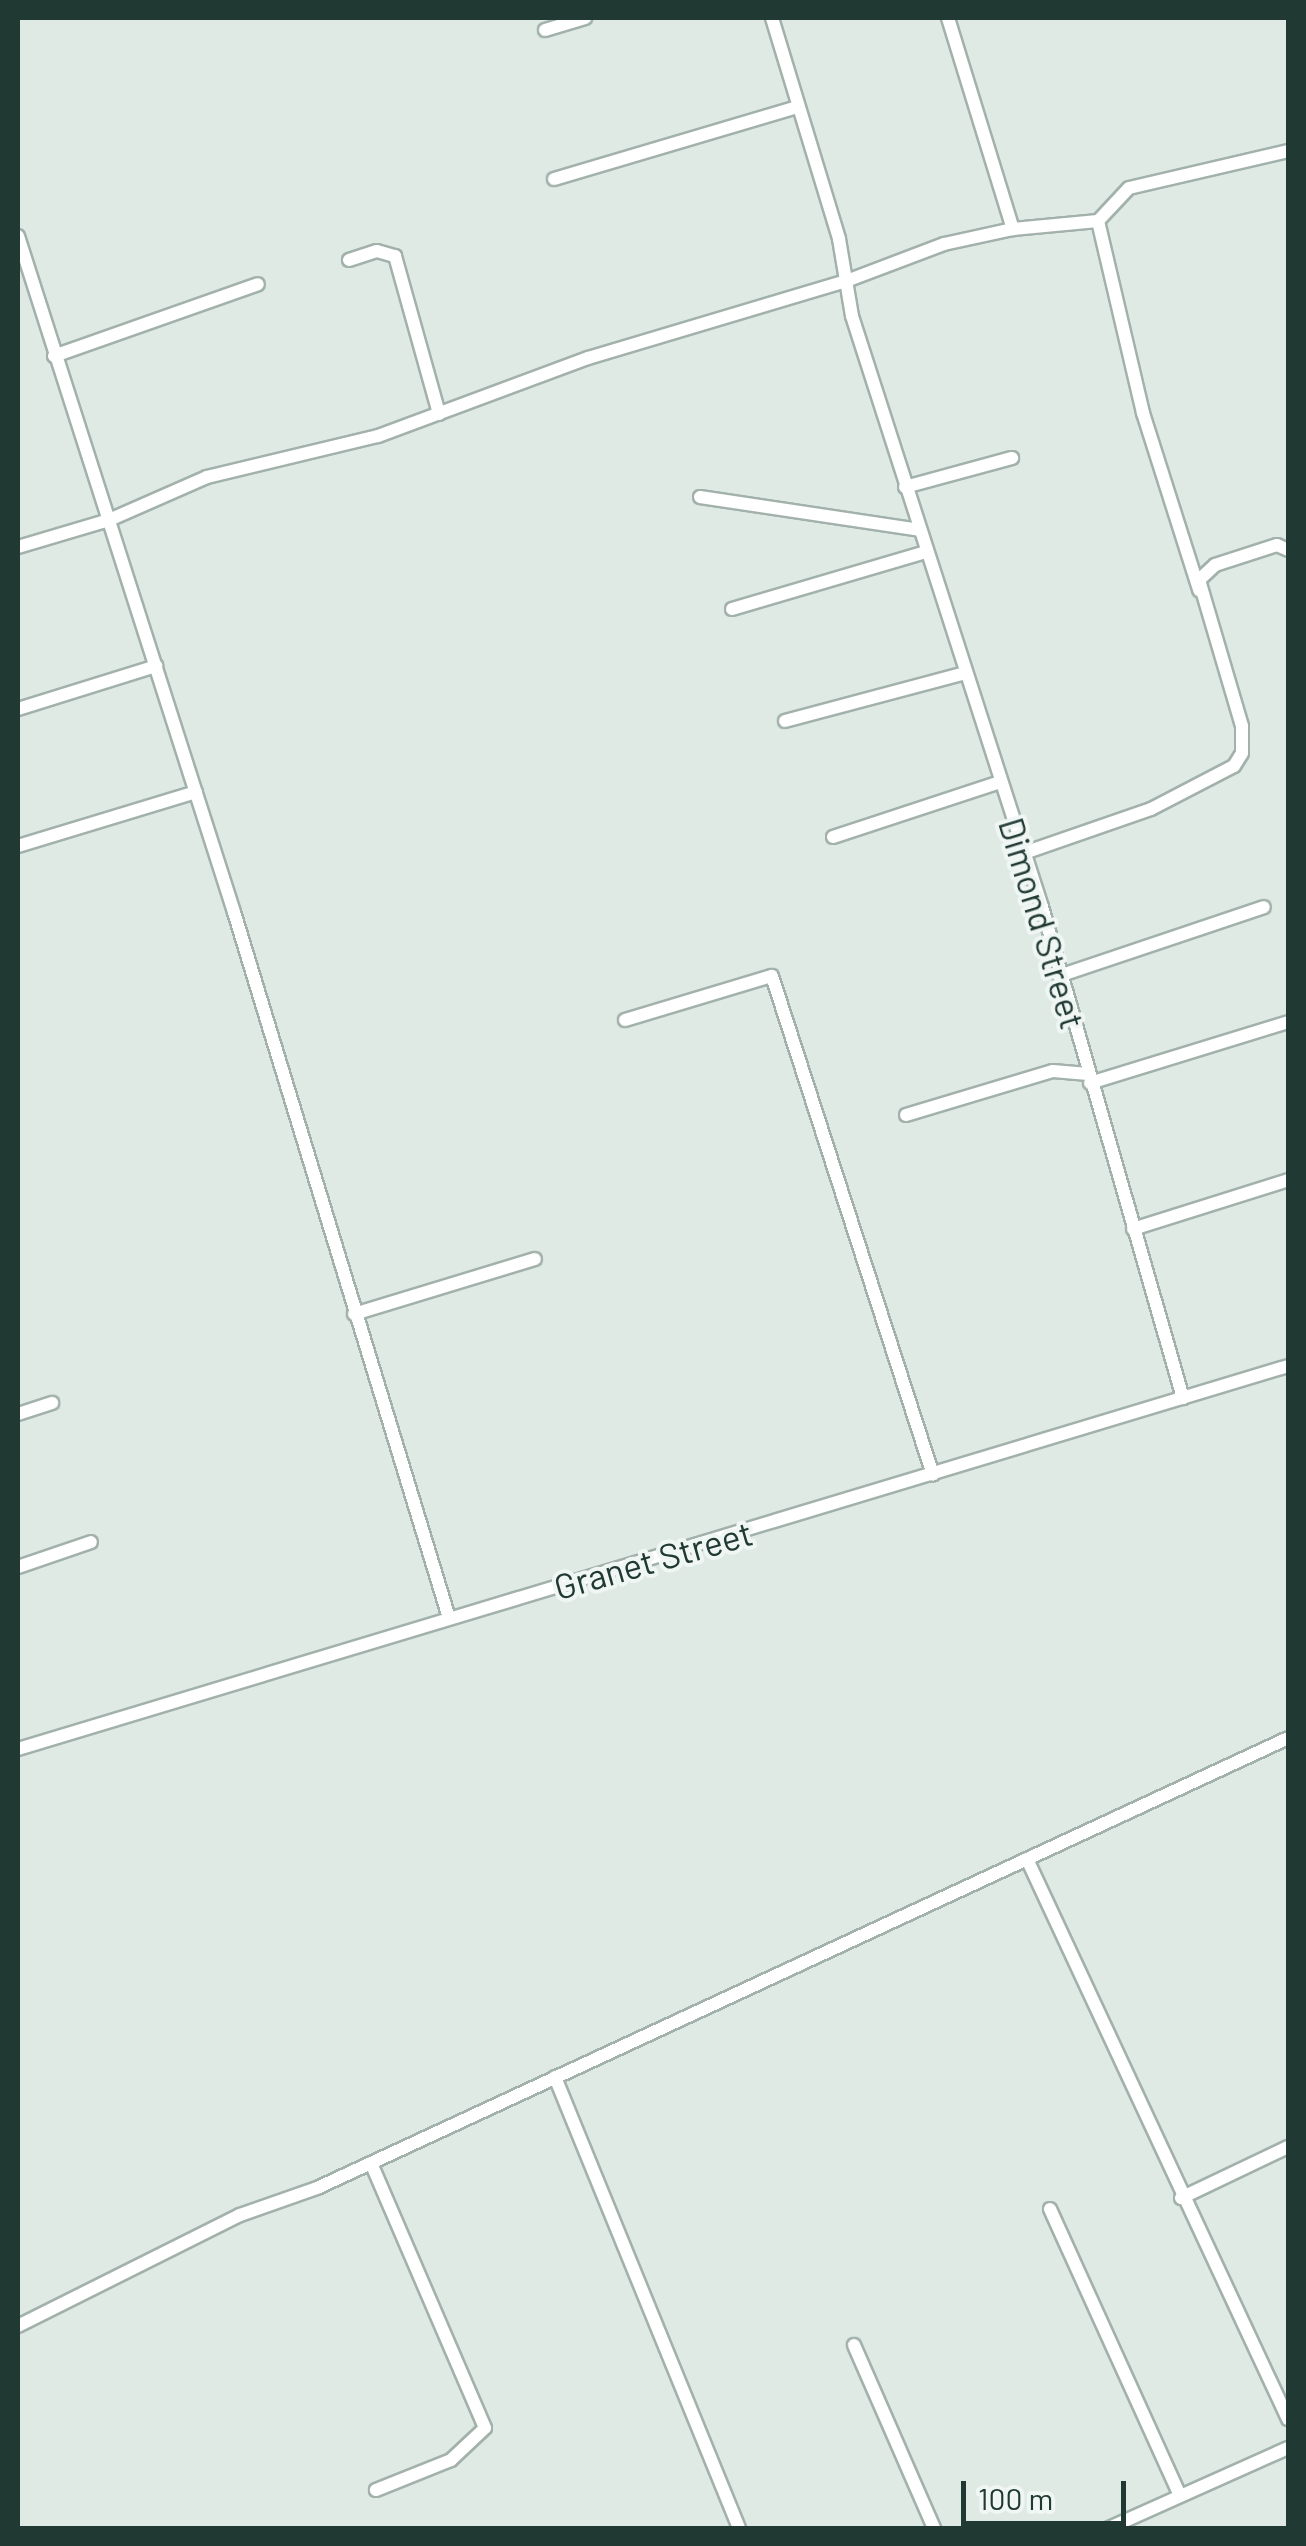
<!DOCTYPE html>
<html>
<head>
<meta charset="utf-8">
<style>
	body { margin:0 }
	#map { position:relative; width:1306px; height:2546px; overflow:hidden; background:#dfeae5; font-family:Barlow,sans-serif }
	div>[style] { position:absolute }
	.roads { filter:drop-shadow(2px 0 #a2b1ac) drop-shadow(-2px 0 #a2b1ac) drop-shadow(0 2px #a2b1ac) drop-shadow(0 -2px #a2b1ac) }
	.minor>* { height:12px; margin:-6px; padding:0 6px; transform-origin:6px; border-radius:6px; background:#fff }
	span { translate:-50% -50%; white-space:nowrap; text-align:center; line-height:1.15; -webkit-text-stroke:8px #eff6f3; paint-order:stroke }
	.street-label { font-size:35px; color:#213933 }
	.frame { position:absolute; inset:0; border:20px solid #213933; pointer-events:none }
	.scale { position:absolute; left:961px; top:2481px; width:165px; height:45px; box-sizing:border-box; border:5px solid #213933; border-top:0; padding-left:12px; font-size:30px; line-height:35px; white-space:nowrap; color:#213933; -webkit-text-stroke:8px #eff6f3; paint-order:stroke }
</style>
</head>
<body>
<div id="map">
	<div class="roads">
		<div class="minor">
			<div style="left:772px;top:18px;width:231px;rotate:73.1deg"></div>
			<div style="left:839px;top:239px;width:78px;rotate:80.4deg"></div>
			<div style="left:852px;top:316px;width:621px;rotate:72.18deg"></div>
			<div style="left:1042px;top:907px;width:511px;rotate:73.98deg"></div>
			<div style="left:948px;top:18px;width:221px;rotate:72.9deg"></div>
			<div style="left:545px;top:30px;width:42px;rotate:-16.7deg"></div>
			<div style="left:554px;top:179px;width:253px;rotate:-16.5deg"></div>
			<div style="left:1098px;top:221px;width:45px;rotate:-46.8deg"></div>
			<div style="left:1129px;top:188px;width:163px;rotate:-13.1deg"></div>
			<div style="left:18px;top:236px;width:710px;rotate:72.28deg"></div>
			<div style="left:234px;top:912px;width:738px;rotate:73.06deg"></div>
			<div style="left:349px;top:260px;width:29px;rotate:-18deg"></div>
			<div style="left:377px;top:251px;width:19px;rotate:16deg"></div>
			<div style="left:395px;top:256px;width:164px;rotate:74.4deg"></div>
			<div style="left:54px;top:356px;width:216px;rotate:-19.4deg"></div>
			<div style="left:905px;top:487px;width:111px;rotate:-15.2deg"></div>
			<div style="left:700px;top:497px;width:222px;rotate:8.5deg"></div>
			<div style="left:18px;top:547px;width:95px;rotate:-16.5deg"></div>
			<div style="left:109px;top:520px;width:107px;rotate:-23.7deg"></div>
			<div style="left:207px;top:477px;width:176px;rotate:-13.5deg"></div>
			<div style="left:378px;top:436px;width:224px;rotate:-20.4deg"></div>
			<div style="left:588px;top:358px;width:272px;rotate:-16.6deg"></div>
			<div style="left:849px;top:280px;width:102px;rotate:-20.8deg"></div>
			<div style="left:944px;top:244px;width:71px;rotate:-12.3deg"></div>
			<div style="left:1013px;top:229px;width:85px;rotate:-5.4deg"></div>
			<div style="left:1098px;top:221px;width:197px;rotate:76.8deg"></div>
			<div style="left:1143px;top:413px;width:186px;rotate:72.4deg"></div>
			<div style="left:732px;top:609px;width:202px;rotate:-16.4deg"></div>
			<div style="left:18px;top:709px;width:145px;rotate:-17.3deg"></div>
			<div style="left:785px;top:721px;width:187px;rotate:-14.9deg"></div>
			<div style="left:833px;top:837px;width:176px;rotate:-18.2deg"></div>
			<div style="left:18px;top:846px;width:186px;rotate:-16.9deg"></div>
			<div style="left:1024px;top:853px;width:134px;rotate:-19.1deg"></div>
			<div style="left:1151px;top:809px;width:93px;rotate:-27.4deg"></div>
			<div style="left:1234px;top:766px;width:15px;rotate:-58deg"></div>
			<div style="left:1242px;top:753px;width:27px;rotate:-90deg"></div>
			<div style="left:1242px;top:726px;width:152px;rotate:-106.4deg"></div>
			<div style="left:1199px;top:580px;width:22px;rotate:-43deg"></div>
			<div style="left:1215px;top:565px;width:65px;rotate:-17.9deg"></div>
			<div style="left:1277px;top:545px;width:12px;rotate:24deg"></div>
			<div style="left:1059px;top:976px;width:216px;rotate:-18.6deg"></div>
			<div style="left:625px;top:1020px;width:153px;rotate:-16.7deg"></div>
			<div style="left:772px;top:976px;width:524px;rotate:72.12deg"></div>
			<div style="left:1090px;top:1083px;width:207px;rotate:-17.1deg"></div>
			<div style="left:906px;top:1115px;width:153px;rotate:-16.7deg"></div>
			<div style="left:1053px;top:1071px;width:35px;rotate:5deg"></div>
			<div style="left:1133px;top:1229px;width:163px;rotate:-17.5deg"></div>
			<div style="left:354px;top:1314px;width:189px;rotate:-16.9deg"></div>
			<div style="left:18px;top:1414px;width:36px;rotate:-18deg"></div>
			<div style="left:18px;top:1567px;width:77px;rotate:-18.9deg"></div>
			<div style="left:18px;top:1749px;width:1326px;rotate:-16.78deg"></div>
			<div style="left:1027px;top:1859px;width:618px;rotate:65.01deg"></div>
			<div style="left:555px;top:2077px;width:487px;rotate:67.8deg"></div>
			<div style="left:371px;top:2163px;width:288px;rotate:66.7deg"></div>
			<div style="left:485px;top:2428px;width:47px;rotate:136.7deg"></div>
			<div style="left:451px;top:2460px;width:81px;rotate:158.2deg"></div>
			<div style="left:1181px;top:2198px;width:119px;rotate:-25.5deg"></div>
			<div style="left:1050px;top:2209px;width:314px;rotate:65.6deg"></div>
			<div style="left:18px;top:2326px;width:248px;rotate:-26.6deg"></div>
			<div style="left:240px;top:2215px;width:82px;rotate:-19.3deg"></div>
			<div style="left:317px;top:2188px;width:1070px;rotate:-24.86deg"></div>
			<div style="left:854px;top:2345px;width:200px;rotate:66.4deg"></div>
			<div style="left:1109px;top:2528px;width:196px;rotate:-24.1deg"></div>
		</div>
	</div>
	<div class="street-label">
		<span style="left:1043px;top:923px;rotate:73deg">Dimond Street</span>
		<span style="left:653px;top:1559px;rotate:-16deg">Granet Street</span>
	</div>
	<div class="frame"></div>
	<div class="scale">100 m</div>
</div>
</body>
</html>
